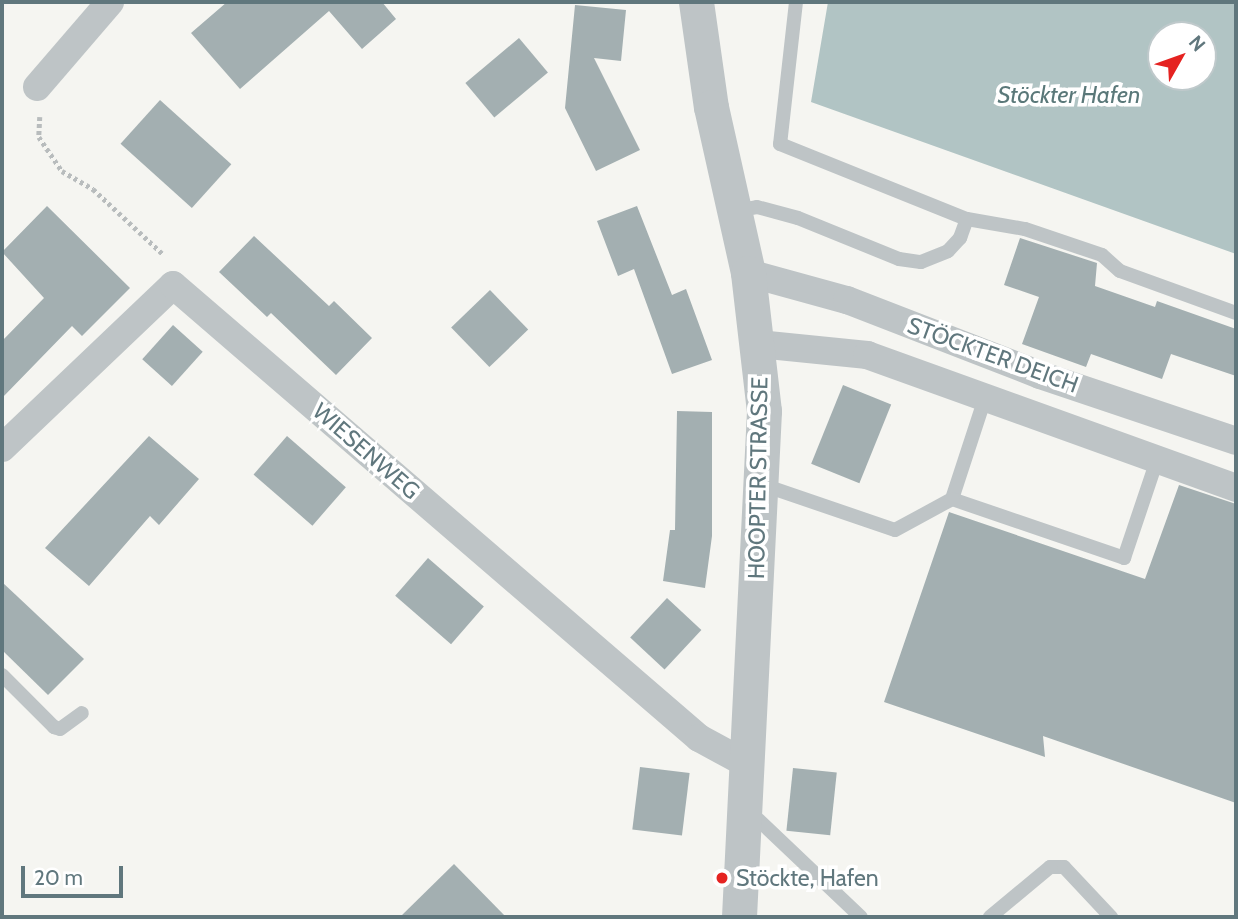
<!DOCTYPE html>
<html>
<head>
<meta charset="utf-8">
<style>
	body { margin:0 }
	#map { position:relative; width:1238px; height:919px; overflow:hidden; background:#f5f5f1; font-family:Cabin,sans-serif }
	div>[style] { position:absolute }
	.water>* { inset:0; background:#b1c4c4 }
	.building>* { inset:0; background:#a3afb1; transform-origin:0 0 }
	.path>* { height:4.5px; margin-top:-2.25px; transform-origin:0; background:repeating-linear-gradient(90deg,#b8bcbd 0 3.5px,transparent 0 7px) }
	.service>* { height:14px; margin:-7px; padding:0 7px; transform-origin:7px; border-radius:7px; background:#bec4c6 }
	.minor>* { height:28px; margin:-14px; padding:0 14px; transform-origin:14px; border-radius:14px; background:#bec4c6 }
	.tertiary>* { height:35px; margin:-17.5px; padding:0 17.5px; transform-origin:17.5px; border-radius:17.5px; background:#bec4c6 }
	.dots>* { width:19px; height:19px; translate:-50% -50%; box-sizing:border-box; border:4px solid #fff; border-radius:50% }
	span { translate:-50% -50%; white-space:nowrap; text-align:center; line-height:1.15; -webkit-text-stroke:7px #fff; paint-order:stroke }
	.street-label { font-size:23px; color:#60777d }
	.poi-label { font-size:23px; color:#60777d }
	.left { translate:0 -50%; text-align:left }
	.water-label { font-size:24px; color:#5a7879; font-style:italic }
	.frame { position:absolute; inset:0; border:4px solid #60777d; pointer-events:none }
	.north { position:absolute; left:1147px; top:21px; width:70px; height:70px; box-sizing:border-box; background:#fff; border:2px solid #bfc9cb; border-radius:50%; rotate:50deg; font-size:19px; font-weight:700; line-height:28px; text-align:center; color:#60777d }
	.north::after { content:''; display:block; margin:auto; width:24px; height:32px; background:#e52321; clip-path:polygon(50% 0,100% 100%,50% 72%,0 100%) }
	.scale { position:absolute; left:21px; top:866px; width:102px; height:32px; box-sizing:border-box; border:4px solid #60777d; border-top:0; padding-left:9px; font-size:21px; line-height:24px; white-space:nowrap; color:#60777d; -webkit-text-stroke:5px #fff; paint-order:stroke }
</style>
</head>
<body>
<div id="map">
	<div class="water">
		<div style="clip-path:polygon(evenodd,828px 2px,1236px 2px,1236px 254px,811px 102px,828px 2px,1161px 35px,1203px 35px,1203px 77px,1161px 77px,1161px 35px)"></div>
	</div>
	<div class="building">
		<div style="clip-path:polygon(227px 2px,382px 2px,396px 19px,362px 49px,329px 11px,240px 89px,191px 33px)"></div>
		<div style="clip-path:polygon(575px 5px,626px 10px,621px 61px,594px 58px,640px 150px,596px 171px,565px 108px)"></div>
		<div style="left:519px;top:38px;width:45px;height:70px;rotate:50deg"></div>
		<div style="left:160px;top:100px;width:96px;height:59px;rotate:42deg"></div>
		<div style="clip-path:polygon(47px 206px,130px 288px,82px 336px,72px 326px,2px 398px,2px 341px,44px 298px,2px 252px)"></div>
		<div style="clip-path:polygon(637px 206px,672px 295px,686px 289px,712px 360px,672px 374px,634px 269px,618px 276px,597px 221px)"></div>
		<div style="clip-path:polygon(254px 236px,329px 306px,334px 301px,372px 338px,336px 375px,271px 313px,267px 317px,219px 272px)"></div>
		<div style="clip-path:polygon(1020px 238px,1097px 263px,1095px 286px,1155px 307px,1157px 301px,1236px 329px,1236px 376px,1171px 354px,1162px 379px,1091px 354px,1086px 367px,1022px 344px,1039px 297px,1004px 285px)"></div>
		<div style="left:490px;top:290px;width:55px;height:54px;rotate:46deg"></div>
		<div style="left:173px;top:325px;width:40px;height:46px;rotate:42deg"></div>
		<div style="left:843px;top:385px;width:52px;height:85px;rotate:22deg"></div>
		<div style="clip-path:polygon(677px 411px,712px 412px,712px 536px,705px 588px,663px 581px,670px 530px,675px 530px)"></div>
		<div style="clip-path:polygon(149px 436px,199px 479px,159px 525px,150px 516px,89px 586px,45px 548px)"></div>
		<div style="left:287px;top:436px;width:78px;height:51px;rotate:41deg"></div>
		<div style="clip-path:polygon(1179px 485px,1236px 504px,1236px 803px,1043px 736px,1045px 757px,884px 702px,949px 512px,1145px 579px)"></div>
		<div style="left:428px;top:558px;width:74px;height:50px;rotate:41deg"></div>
		<div style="clip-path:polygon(2px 582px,84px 659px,48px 695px,2px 650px)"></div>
		<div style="left:667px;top:598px;width:47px;height:54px;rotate:43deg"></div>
		<div style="left:640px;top:767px;width:50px;height:63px;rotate:7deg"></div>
		<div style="left:793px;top:768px;width:44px;height:63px;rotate:6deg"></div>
		<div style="clip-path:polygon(454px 864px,506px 917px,400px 917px)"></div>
	</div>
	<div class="path">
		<div style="left:40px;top:117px;width:20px;rotate:93deg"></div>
		<div style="left:39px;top:137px;width:41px;rotate:55.9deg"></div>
		<div style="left:62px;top:171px;width:36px;rotate:30deg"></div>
		<div style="left:93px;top:189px;width:97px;rotate:42.9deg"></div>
	</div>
	<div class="service">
		<div style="left:796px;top:2px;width:143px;rotate:96.4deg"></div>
		<div style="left:780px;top:144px;width:201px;rotate:21.9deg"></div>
		<div style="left:967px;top:219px;width:59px;rotate:9.8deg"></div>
		<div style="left:1025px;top:229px;width:81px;rotate:18.7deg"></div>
		<div style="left:1102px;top:255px;width:24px;rotate:42deg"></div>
		<div style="left:1120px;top:271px;width:123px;rotate:19.9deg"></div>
		<div style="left:735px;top:211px;width:22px;rotate:-10deg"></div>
		<div style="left:757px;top:207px;width:42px;rotate:15deg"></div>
		<div style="left:798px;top:218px;width:109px;rotate:22.1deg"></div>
		<div style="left:899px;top:259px;width:22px;rotate:8deg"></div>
		<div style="left:921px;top:262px;width:29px;rotate:-22deg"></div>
		<div style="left:948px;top:251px;width:18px;rotate:-47deg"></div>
		<div style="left:960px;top:238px;width:20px;rotate:-70deg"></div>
		<div style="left:985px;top:398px;width:106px;rotate:108.1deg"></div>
		<div style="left:952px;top:499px;width:182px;rotate:18.9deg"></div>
		<div style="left:1124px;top:558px;width:103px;rotate:-71.4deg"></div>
		<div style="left:763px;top:485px;width:139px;rotate:18.8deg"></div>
		<div style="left:895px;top:530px;width:65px;rotate:-28.5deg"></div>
		<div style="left:2px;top:675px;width:74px;rotate:45deg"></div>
		<div style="left:54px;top:727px;width:6px;rotate:18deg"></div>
		<div style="left:60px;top:729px;width:27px;rotate:-36deg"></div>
		<div style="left:747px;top:809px;width:157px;rotate:43.5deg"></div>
		<div style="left:990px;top:917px;width:78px;rotate:-39.8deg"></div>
		<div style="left:1050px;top:867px;width:14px"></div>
		<div style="left:1064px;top:867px;width:69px;rotate:46.8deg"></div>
	</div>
	<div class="minor">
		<div style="left:37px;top:87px;width:112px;rotate:-49.3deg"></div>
		<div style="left:748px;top:273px;width:103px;rotate:15.3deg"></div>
		<div style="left:847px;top:300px;width:207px;rotate:21.2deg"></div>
		<div style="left:1040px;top:375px;width:207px;rotate:18.6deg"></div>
		<div style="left:759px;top:344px;width:109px;rotate:5.8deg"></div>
		<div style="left:867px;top:355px;width:392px;rotate:19.8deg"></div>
		<div style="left:2px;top:448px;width:236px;rotate:-43.6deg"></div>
		<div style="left:173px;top:285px;width:694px;rotate:40.74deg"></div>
		<div style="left:699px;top:738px;width:52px;rotate:28.5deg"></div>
	</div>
	<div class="tertiary">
		<div style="left:696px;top:2px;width:106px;rotate:81.9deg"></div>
		<div style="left:711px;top:107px;width:170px;rotate:77.4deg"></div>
		<div style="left:748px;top:273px;width:139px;rotate:83.4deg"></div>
		<div style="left:764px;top:411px;width:507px;rotate:92.83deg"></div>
	</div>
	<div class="dots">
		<div style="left:722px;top:878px;background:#e52321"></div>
	</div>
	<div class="street-label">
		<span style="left:993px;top:355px;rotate:20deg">STÖCKTER DEICH</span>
		<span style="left:366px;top:451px;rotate:41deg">WIESENWEG</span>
		<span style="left:758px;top:478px;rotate:-89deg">HOOPTER STRASSE</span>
	</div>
	<div class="poi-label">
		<span class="left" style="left:736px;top:878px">Stöckte, Hafen</span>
	</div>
	<div class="water-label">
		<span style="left:1069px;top:95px">Stöckter Hafen</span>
	</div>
	<div class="frame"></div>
	<div class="north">N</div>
	<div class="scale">20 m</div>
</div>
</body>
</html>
